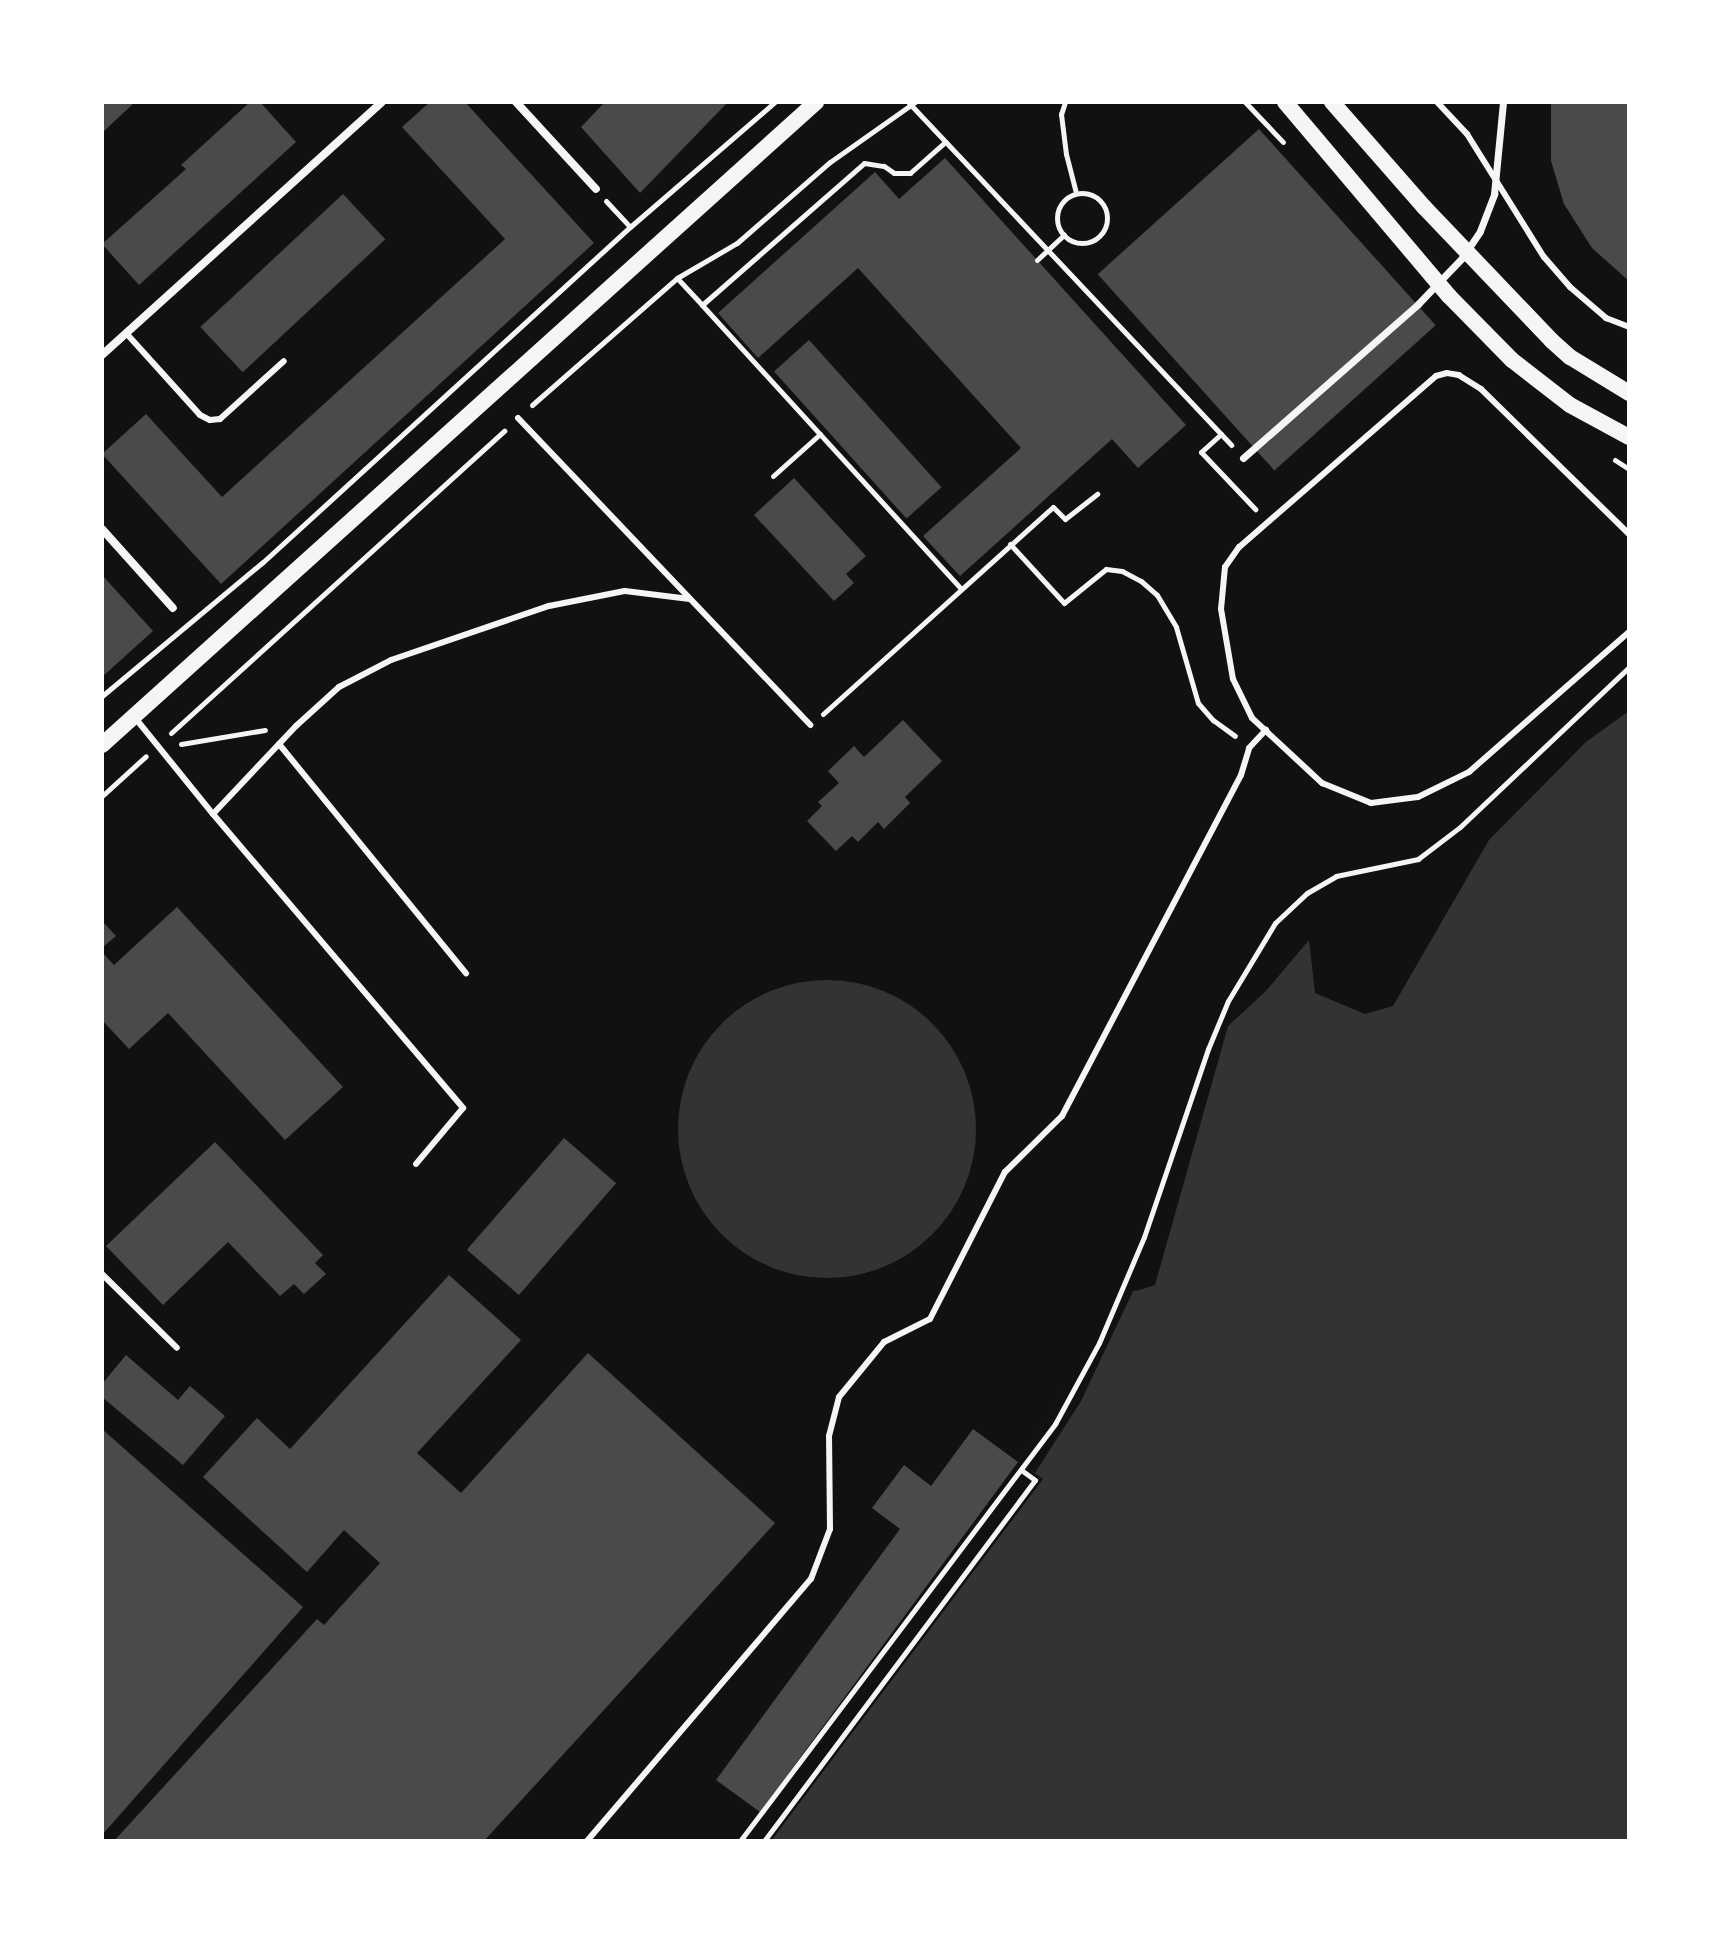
<!DOCTYPE html>
<html>
<head>
<meta charset="utf-8">
<style>
	body { margin:0 }
	#map { position:relative; width:1731px; height:1943px; overflow:hidden; background:#111; font-family:Rubik,sans-serif }
	div>[style] { position:absolute }
	.water>* { inset:0; background:#333 }
	.round { border-radius:50% }
	.pier>* { inset:0; background:#111 }
	.building>* { inset:0; background:#4a4a4a; transform-origin:0 0 }
	.path>* { height:5px; margin:-2.5px; padding:0 2.5px; transform-origin:2.5px; border-radius:2.5px; background:#f5f5f5 }
	.path>.ring { margin:-2.5px; padding:0; box-sizing:content-box; background:none; border:5px solid #f5f5f5; border-radius:50% }
	.service>* { height:6px; margin:-3px; padding:0 3px; transform-origin:3px; border-radius:3px; background:#f5f5f5 }
	.pedestrian>* { height:7px; margin:-3.5px; padding:0 3.5px; transform-origin:3.5px; border-radius:3.5px; background:#f5f5f5 }
	.minor>* { height:8px; margin:-4px; padding:0 4px; transform-origin:4px; border-radius:4px; background:#f5f5f5 }
	.secondary>* { height:16px; margin:-8px; padding:0 8px; transform-origin:8px; border-radius:8px; background:#f5f5f5 }
	span { translate:-50% -50%; white-space:nowrap; text-align:center; line-height:1.15; -webkit-text-stroke:7px #fff; paint-order:stroke }
	.frame { position:absolute; inset:0; border:104px solid #fff; pointer-events:none }
</style>
</head>
<body>
<div id="map">
	<div class="water">
		<div style="clip-path:polygon(1629px 711px,1629px 1841px,771px 1841px,1043px 1479px,1018px 1462px,1054px 1409px,1112px 1286px,1136px 1291px,1155px 1285px,1228px 1026px,1266px 991px,1309px 940px,1315px 993px,1365px 1014px,1393px 1006px,1489px 840px,1586px 742px)"></div>
		<div class="round" style="left:678px;top:980px;width:298px;height:298px"></div>
	</div>
	<div class="pier">
		<div style="clip-path:polygon(1111px 1283px,1135px 1287px,1081px 1401px,1035px 1473px,1018px 1462px,1054px 1409px)"></div>
	</div>
	<div class="building">
		<div style="clip-path:polygon(102px 102px,135px 102px,102px 133px)"></div>
		<div style="clip-path:polygon(250px 102px,260px 102px,296px 142px,139px 285px,102px 244px,186px 169px,181px 165px)"></div>
		<div style="clip-path:polygon(430px 102px,465px 102px,594px 243px,221px 584px,102px 454px,146px 414px,222px 497px,505px 239px,402px 127px)"></div>
		<div style="clip-path:polygon(605px 102px,728px 102px,640px 193px,581px 127px)"></div>
		<div style="clip-path:polygon(1551px 102px,1629px 102px,1629px 281px,1592px 248px,1564px 204px,1551px 161px)"></div>
		<div style="left:1259px;top:129px;width:264px;height:217px;rotate:48deg"></div>
		<div style="clip-path:polygon(945px 158px,1186px 425px,1138px 468px,1112px 439px,960px 576px,923px 536px,1021px 448px,858px 268px,758px 358px,718px 313px,875px 172px,899px 199px)"></div>
		<div style="left:343px;top:194px;width:62px;height:195px;rotate:47deg"></div>
		<div style="left:809px;top:340px;width:198px;height:47px;rotate:48deg"></div>
		<div style="clip-path:polygon(794px 478px,866px 556px,846px 574px,854px 583px,834px 601px,754px 515px)"></div>
		<div style="clip-path:polygon(102px 575px,153px 631px,102px 677px)"></div>
		<div style="clip-path:polygon(903px 720px,942px 761px,905px 797px,910px 803px,884px 829px,878px 822px,858px 842px,852px 836px,836px 851px,807px 821px,822px 806px,818px 802px,839px 783px,828px 771px,854px 746px,864px 757px)"></div>
		<div style="clip-path:polygon(177px 907px,343px 1087px,285px 1140px,168px 1013px,129px 1049px,102px 1020px,102px 952px,114px 965px)"></div>
		<div style="clip-path:polygon(102px 921px,116px 936px,102px 948px)"></div>
		<div style="left:564px;top:1138px;width:69px;height:148px;rotate:41deg"></div>
		<div style="clip-path:polygon(215px 1142px,323px 1255px,315px 1263px,326px 1274px,304px 1294px,294px 1284px,280px 1296px,228px 1242px,163px 1305px,106px 1246px)"></div>
		<div style="clip-path:polygon(449px 1275px,521px 1340px,417px 1453px,461px 1493px,588px 1353px,775px 1523px,484px 1841px,114px 1841px,317px 1619px,324px 1625px,380px 1563px,344px 1530px,307px 1572px,203px 1477px,257px 1418px,290px 1449px)"></div>
		<div style="clip-path:polygon(126px 1355px,178px 1400px,190px 1386px,225px 1416px,183px 1465px,102px 1397px,102px 1384px)"></div>
		<div style="clip-path:polygon(102px 1429px,303px 1607px,102px 1835px)"></div>
		<div style="clip-path:polygon(973px 1429px,1018px 1462px,760px 1812px,716px 1780px,900px 1529px,872px 1508px,904px 1465px,931px 1486px)"></div>
	</div>
	<div class="path">
		<div style="left:1065px;top:102px;width:13px;rotate:108deg"></div>
		<div style="left:1061px;top:114px;width:40px;rotate:82.9deg"></div>
		<div style="left:1066px;top:154px;width:40px;rotate:75.6deg"></div>
		<div style="left:1245px;top:102px;width:55px;rotate:46.5deg"></div>
		<div style="left:909px;top:103px;width:470px;rotate:46.7deg"></div>
		<div class="ring" style="left:1057px;top:193px;width:45px;height:45px"></div>
		<div style="left:606px;top:201px;width:35px;rotate:47deg"></div>
		<div style="left:1037px;top:260px;width:37px;rotate:-43deg"></div>
		<div style="left:677px;top:278px;width:37px;rotate:47deg"></div>
		<div style="left:702px;top:305px;width:215px;rotate:-41.2deg"></div>
		<div style="left:864px;top:163px;width:20px;rotate:9deg"></div>
		<div style="left:884px;top:166px;width:12px;rotate:35deg"></div>
		<div style="left:894px;top:173px;width:16px"></div>
		<div style="left:910px;top:173px;width:47px;rotate:-41.5deg"></div>
		<div style="left:702px;top:305px;width:384px;rotate:47.6deg"></div>
		<div style="left:532px;top:405px;width:193px;rotate:-41.2deg"></div>
		<div style="left:677px;top:278px;width:69px;rotate:-30.3deg"></div>
		<div style="left:737px;top:243px;width:123px;rotate:-41.1deg"></div>
		<div style="left:830px;top:162px;width:104px;rotate:-35.2deg"></div>
		<div style="left:1221px;top:434px;width:27px;rotate:138deg"></div>
		<div style="left:1201px;top:452px;width:79px;rotate:46.5deg"></div>
		<div style="left:1615px;top:460px;width:17px;rotate:33deg"></div>
		<div style="left:773px;top:476px;width:63px;rotate:-41.8deg"></div>
		<div style="left:1010px;top:544px;width:80px;rotate:47.5deg"></div>
		<div style="left:1064px;top:603px;width:54px;rotate:-39deg"></div>
		<div style="left:1106px;top:569px;width:16px;rotate:7deg"></div>
		<div style="left:1122px;top:571px;width:21px;rotate:28deg"></div>
		<div style="left:1141px;top:581px;width:21px;rotate:41deg"></div>
		<div style="left:1157px;top:595px;width:37px;rotate:59deg"></div>
		<div style="left:1176px;top:627px;width:79px;rotate:73.9deg"></div>
		<div style="left:1198px;top:703px;width:23px;rotate:49deg"></div>
		<div style="left:1213px;top:720px;width:27px;rotate:36deg"></div>
		<div style="left:102px;top:696px;width:209px;rotate:-39.8deg"></div>
		<div style="left:263px;top:562px;width:497px;rotate:-42.4deg"></div>
		<div style="left:630px;top:227px;width:191px;rotate:-40.8deg"></div>
		<div style="left:823px;top:714px;width:309px;rotate:-42deg"></div>
		<div style="left:1053px;top:507px;width:17px;rotate:45deg"></div>
		<div style="left:1065px;top:519px;width:41px;rotate:-38deg"></div>
		<div style="left:171px;top:733px;width:450px;rotate:-42.2deg"></div>
		<div style="left:181px;top:744px;width:85px;rotate:-9.5deg"></div>
		<div style="left:102px;top:796px;width:59px;rotate:-42.3deg"></div>
		<div style="left:740px;top:1841px;width:523px;rotate:-52.93deg"></div>
		<div style="left:1055px;top:1424px;width:92px;rotate:-61.5deg"></div>
		<div style="left:1099px;top:1343px;width:115px;rotate:-67deg"></div>
		<div style="left:1144px;top:1237px;width:199px;rotate:-71.2deg"></div>
		<div style="left:1208px;top:1049px;width:52px;rotate:-67.4deg"></div>
		<div style="left:1228px;top:1001px;width:91px;rotate:-58.9deg"></div>
		<div style="left:1275px;top:923px;width:44px;rotate:-43.2deg"></div>
		<div style="left:1307px;top:893px;width:34px;rotate:-30deg"></div>
		<div style="left:1336px;top:876px;width:84px;rotate:-11.7deg"></div>
		<div style="left:1418px;top:859px;width:53px;rotate:-37.3deg"></div>
		<div style="left:1460px;top:827px;width:233px;rotate:-43.4deg"></div>
		<div style="left:764px;top:1841px;width:451px;rotate:-53.1deg"></div>
		<div style="left:1035px;top:1480px;width:17px;rotate:-144deg"></div>
	</div>
	<div class="service">
		<div style="left:1437px;top:102px;width:44px;rotate:46.8deg"></div>
		<div style="left:1467px;top:134px;width:145px;rotate:58deg"></div>
		<div style="left:1544px;top:257px;width:40px;rotate:49deg"></div>
		<div style="left:1570px;top:287px;width:48px;rotate:40.7deg"></div>
		<div style="left:1606px;top:318px;width:25px;rotate:21deg"></div>
		<div style="left:126px;top:333px;width:110px;rotate:47.9deg"></div>
		<div style="left:200px;top:415px;width:11px;rotate:27deg"></div>
		<div style="left:210px;top:420px;width:10px;rotate:-6deg"></div>
		<div style="left:220px;top:419px;width:86px;rotate:-42.2deg"></div>
		<div style="left:518px;top:418px;width:424px;rotate:46.4deg"></div>
		<div style="left:1629px;top:534px;width:207px;rotate:-135.6deg"></div>
		<div style="left:1481px;top:389px;width:26px;rotate:-148deg"></div>
		<div style="left:1459px;top:375px;width:12px;rotate:-171deg"></div>
		<div style="left:1447px;top:373px;width:11px;rotate:165deg"></div>
		<div style="left:1436px;top:376px;width:261px;rotate:139deg"></div>
		<div style="left:1239px;top:547px;width:24px;rotate:125deg"></div>
		<div style="left:1225px;top:567px;width:42px;rotate:95.4deg"></div>
		<div style="left:1221px;top:609px;width:71px;rotate:80.3deg"></div>
		<div style="left:1233px;top:679px;width:43px;rotate:64deg"></div>
		<div style="left:1252px;top:718px;width:96px;rotate:42.9deg"></div>
		<div style="left:1322px;top:783px;width:53px;rotate:22.2deg"></div>
		<div style="left:1371px;top:803px;width:47px;rotate:-7.3deg"></div>
		<div style="left:1418px;top:797px;width:57px;rotate:-26.1deg"></div>
		<div style="left:1469px;top:772px;width:213px;rotate:-41.2deg"></div>
		<div style="left:136px;top:719px;width:122px;rotate:51deg"></div>
		<div style="left:213px;top:814px;width:121px;rotate:-46.7deg"></div>
		<div style="left:296px;top:726px;width:58px;rotate:-42.2deg"></div>
		<div style="left:339px;top:687px;width:59px;rotate:-27.4deg"></div>
		<div style="left:391px;top:660px;width:167px;rotate:-18.9deg"></div>
		<div style="left:549px;top:606px;width:77px;rotate:-11.2deg"></div>
		<div style="left:625px;top:591px;width:65px;rotate:7deg"></div>
		<div style="left:279px;top:744px;width:296px;rotate:50.8deg"></div>
		<div style="left:213px;top:814px;width:386px;rotate:49.6deg"></div>
		<div style="left:463px;top:1108px;width:73px;rotate:130deg"></div>
		<div style="left:102px;top:1274px;width:105px;rotate:44.6deg"></div>
		<div style="left:587px;top:1841px;width:345px;rotate:-49.5deg"></div>
		<div style="left:811px;top:1579px;width:53px;rotate:-69.2deg"></div>
		<div style="left:830px;top:1529px;width:93px;rotate:-90.6deg"></div>
		<div style="left:829px;top:1436px;width:40px;rotate:-75.6deg"></div>
		<div style="left:839px;top:1397px;width:71px;rotate:-50.7deg"></div>
		<div style="left:884px;top:1342px;width:51px;rotate:-26.6deg"></div>
		<div style="left:930px;top:1319px;width:165px;rotate:-63deg"></div>
		<div style="left:1005px;top:1172px;width:80px;rotate:-44.5deg"></div>
		<div style="left:1062px;top:1116px;width:385px;rotate:-62.3deg"></div>
		<div style="left:1241px;top:775px;width:28px;rotate:-73deg"></div>
		<div style="left:1249px;top:748px;width:25px;rotate:-47deg"></div>
	</div>
	<div class="pedestrian">
		<div style="left:1243px;top:458px;width:233px;rotate:-41.3deg"></div>
		<div style="left:1418px;top:304px;width:64px;rotate:-46.3deg"></div>
		<div style="left:1462px;top:258px;width:32px;rotate:-56deg"></div>
		<div style="left:1480px;top:231px;width:40px;rotate:-69deg"></div>
		<div style="left:1494px;top:194px;width:92px;rotate:-84.4deg"></div>
	</div>
	<div class="minor">
		<div style="left:516px;top:102px;width:118px;rotate:47.4deg"></div>
		<div style="left:102px;top:355px;width:377px;rotate:-42.1deg"></div>
		<div style="left:102px;top:529px;width:106px;rotate:48.1deg"></div>
	</div>
	<div class="secondary">
		<div style="left:1285px;top:102px;width:254px;rotate:49.8deg"></div>
		<div style="left:1449px;top:296px;width:90px;rotate:45.5deg"></div>
		<div style="left:1512px;top:360px;width:73px;rotate:37.8deg"></div>
		<div style="left:1570px;top:405px;width:67px;rotate:28.5deg"></div>
		<div style="left:1332px;top:102px;width:140px;rotate:48.8deg"></div>
		<div style="left:1424px;top:207px;width:185px;rotate:46.3deg"></div>
		<div style="left:1552px;top:341px;width:24px;rotate:42deg"></div>
		<div style="left:1570px;top:357px;width:69px;rotate:31.4deg"></div>
		<div style="left:102px;top:745px;width:961px;rotate:-42deg"></div>
	</div>
	<div class="frame"></div>
</div>
</body>
</html>
